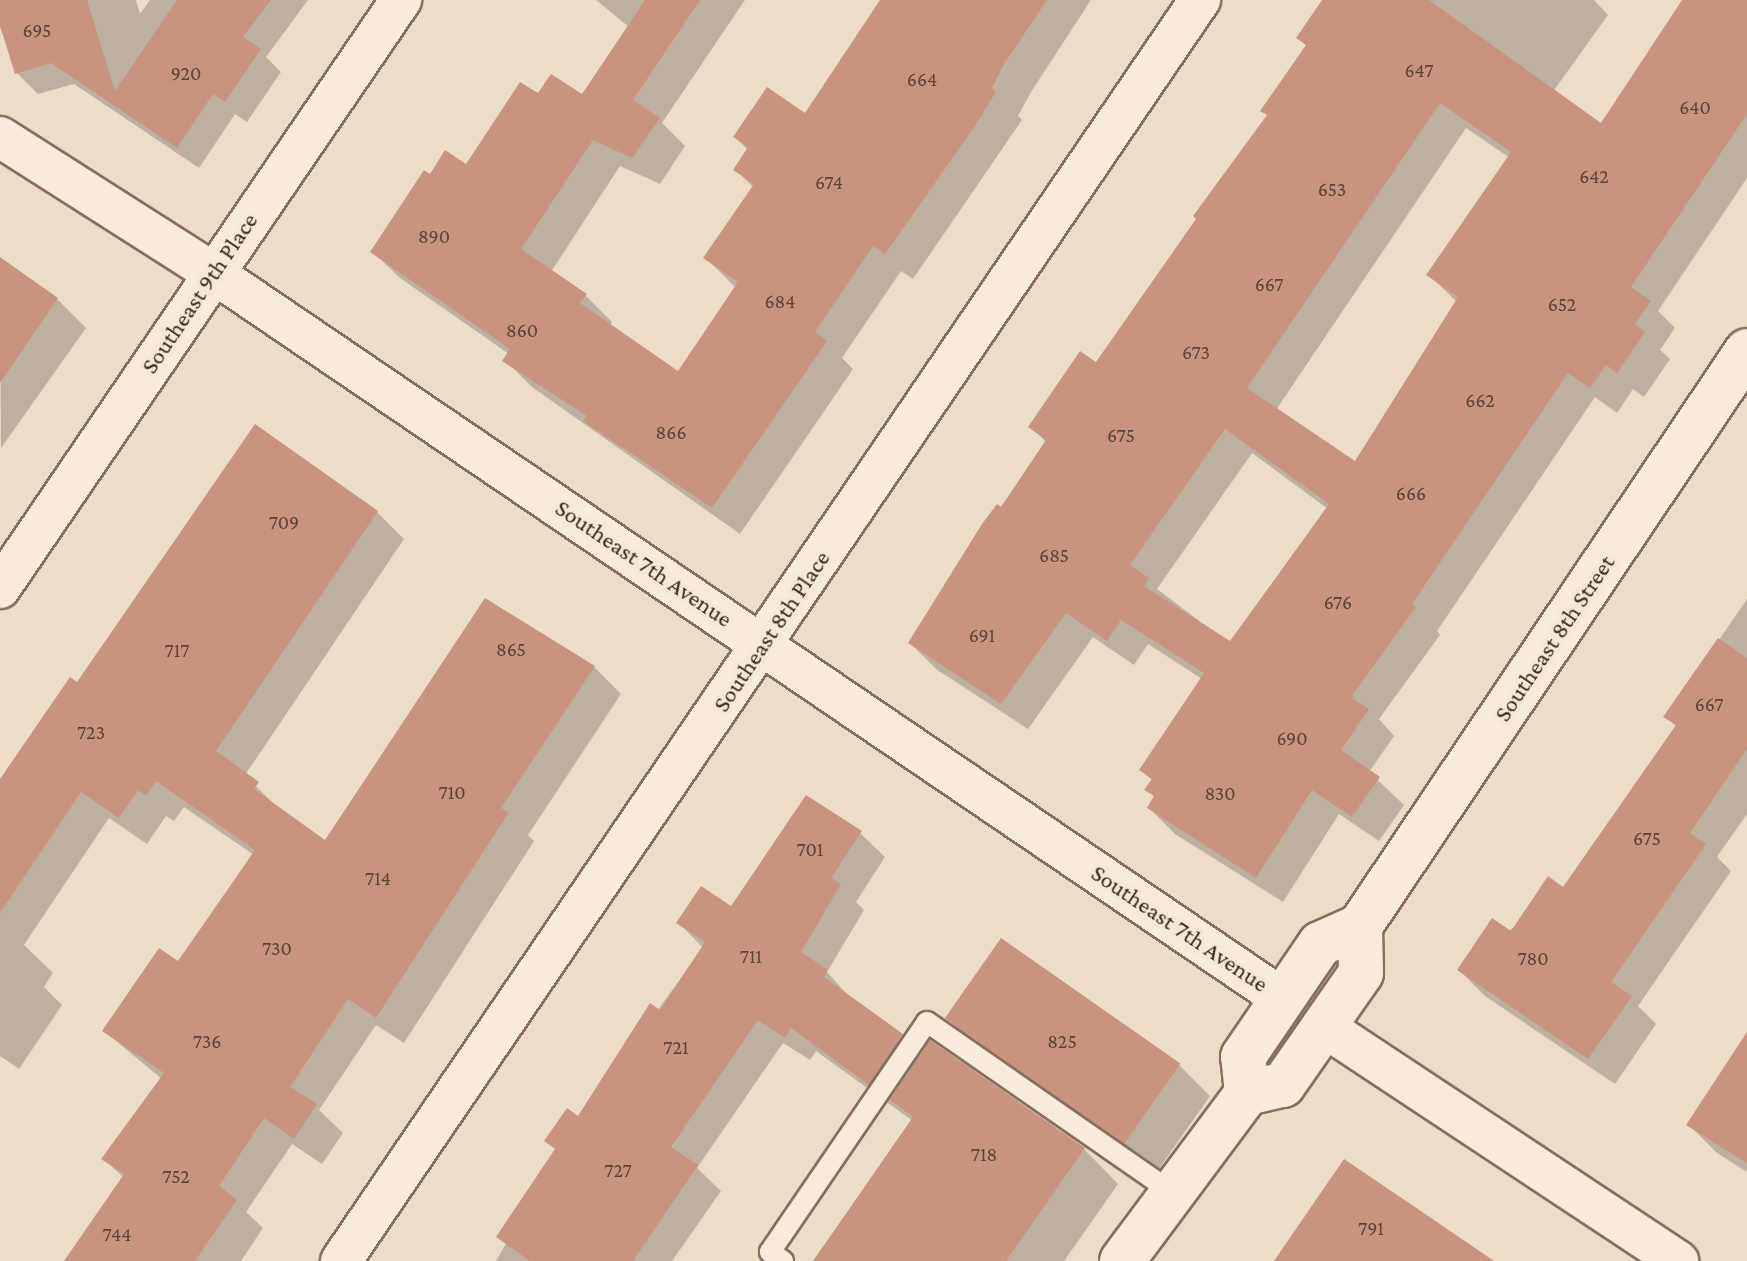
<!DOCTYPE html>
<html>
<head>
<meta charset="utf-8">
<style>
	body { margin:0 }
	#map { position:relative; width:1747px; height:1261px; overflow:hidden; background:#edddc6; font-family:"Crimson Pro",serif }
	div>[style] { position:absolute }
	.shadow>* { inset:0; background:#0003 }
	.building>* { inset:0; background:#c9947e; transform-origin:0 0 }
	.roads { filter:drop-shadow(2px 0 #876e5d) drop-shadow(-2px 0 #876e5d) drop-shadow(0 2px #876e5d) drop-shadow(0 -2px #876e5d) }
	.service>* { height:20px; margin:-10px; padding:0 10px; transform-origin:10px; border-radius:10px; background:#f8ebd9 }
	.minor>* { height:40px; margin:-20px; padding:0 20px; transform-origin:20px; border-radius:20px; background:#f8ebd9 }
	.tertiary>* { height:44px; margin:-22px; padding:0 22px; transform-origin:22px; border-radius:22px; background:#f8ebd9 }
	span { translate:-50% -50%; white-space:nowrap; text-align:center; line-height:1.15; -webkit-text-stroke:8px #f4e8d6; paint-order:stroke }
	.number-label { font-size:20px; color:#5c4438 }
	.number-label span { -webkit-text-stroke-width:0 }
	.street-label { font-size:24px; color:#382920 }
</style>
</head>
<body>
<div id="map">
	<div class="shadow">
		<div style="clip-path:polygon(0 0,136px 0,140px 14px,150px 0,308px 0,266px 57px,281px 72px,247px 122px,235px 114px,199px 168px,74px 84px,38px 94px,17px 73px,0 27px)"></div>
		<div style="clip-path:polygon(596px 0,745px 0,662px 123px,685px 146px,660px 184px,620px 166px,551px 272px,585px 295px,612px 322px,610px 326px,679px 373px,736px 288px,706px 258px,754px 188px,735px 169px,748px 150px,735px 137px,805px 116px,938px 0,1091px 0,1031px 92px,1018px 116px,1022px 120px,913px 279px,901px 271px,842px 358px,853px 369px,740px 534px,532px 387px,505px 360px,509px 354px,400px 278px,373px 252px,430px 177px,466px 167px,539px 96px,582px 97px,629px 27px)"></div>
		<div style="clip-path:polygon(evenodd,1325px 0,1594px 0,1608px 15px,1552px 93px,1602px 125px,1685px 0,1747px 0,1747px 178px,1658px 311px,1675px 328px,1660px 350px,1670px 359px,1644px 397px,1633px 389px,1617px 413px,1595px 397px,1437px 631px,1440px 635px,1379px 719px,1394px 736px,1369px 772px,1404px 805px,1379px 841px,1339px 814px,1283px 902px,1175px 834px,1149px 808px,1156px 798px,1147px 790px,1153px 781px,1141px 770px,1202px 679px,1148px 644px,1134px 665px,1093px 637px,1028px 729px,936px 669px,910px 643px,1047px 443px,1031px 427px,1097px 365px,1268px 116px,1307px 46px,1299px 38px,1325px 0,1466px 128px,1510px 158px,1429px 275px,1457px 302px,1356px 464px,1276px 410px,1466px 128px,1325px 0,1252px 453px,1328px 509px,1230px 644px,1157px 589px,1252px 453px)"></div>
		<div style="clip-path:polygon(0 260px,57px 299px,86px 328px,1px 448px)"></div>
		<div style="clip-path:polygon(255px 427px,377px 512px,404px 539px,245px 775px,283px 813px,326px 843px,594px 667px,621px 694px,528px 835px,534px 841px,404px 1043px,376px 1025px,319px 1110px,343px 1133px,322px 1164px,292px 1144px,246px 1212px,263px 1228px,241px 1261px,68px 1261px,124px 1178px,104px 1159px,162px 1079px,104px 1031px,179px 964px,254px 855px,184px 807px,174px 821px,166px 816px,147px 844px,109px 818px,24px 945px,53px 973px,44px 987px,62px 1005px,19px 1069px,0 1056px,0 779px,78px 685px)"></div>
		<div style="clip-path:polygon(1747px 599px,1747px 814px,1717px 857px,1731px 871px,1638px 1006px,1656px 1024px,1615px 1084px,1485px 996px,1459px 970px,1563px 889px,1677px 727px,1666px 717px)"></div>
		<div style="clip-path:polygon(860px 833px,885px 857px,856px 902px,864px 910px,827px 972px,850px 998px,922px 1056px,1084px 1149px,1118px 1184px,1064px 1261px,816px 1261px,913px 1121px,816px 1051px,810px 1060px,783px 1043px,697px 1168px,721px 1191px,672px 1261px,496px 1261px,578px 1119px,703px 948px,679px 923px,731px 908px)"></div>
		<div style="clip-path:polygon(947px 1018px,1179px 1065px,1210px 1096px,1156px 1173px,978px 1049px)"></div>
		<div style="clip-path:polygon(1747px 1054px,1747px 1172px,1717px 1153px,1689px 1125px)"></div>
	</div>
	<div class="building">
		<div style="clip-path:polygon(0 0,87px 0,115px 91px,177px 0,271px 0,243px 37px,261px 49px,225px 102px,213px 94px,177px 148px,51px 63px,15px 74px,0 25px)"></div>
		<div style="clip-path:polygon(645px 0,700px 0,633px 100px,660px 118px,632px 158px,593px 140px,521px 249px,587px 294px,580px 303px,678px 371px,738px 282px,703px 258px,754px 184px,733px 170px,748px 147px,733px 137px,767px 87px,805px 113px,880px 0,1047px 0,1004px 64px,992px 88px,996px 92px,973px 129px,885px 254px,873px 246px,815px 332px,827px 341px,712px 508px,583px 421px,587px 416px,502px 361px,510px 349px,370px 252px,424px 170px,430px 174px,445px 150px,466px 164px,520px 82px,538px 93px,551px 74px,582px 94px)"></div>
		<div style="clip-path:polygon(evenodd,1322px 0,1429px 0,1601px 123px,1682px 0,1747px 0,1747px 114px,1631px 287px,1651px 301px,1635px 324px,1645px 332px,1617px 373px,1606px 365px,1590px 388px,1568px 373px,1412px 604px,1416px 607px,1354px 693px,1352px 698px,1369px 709px,1341px 750px,1380px 777px,1352px 817px,1312px 790px,1256px 878px,1147px 808px,1154px 796px,1144px 790px,1152px 779px,1139px 770px,1204px 673px,1121px 620px,1107px 641px,1066px 613px,1001px 704px,908px 643px,982px 524px,997px 504px,1001px 507px,1046px 440px,1028px 427px,1080px 351px,1096px 362px,1196px 219px,1193px 216px,1267px 115px,1260px 111px,1306px 45px,1296px 38px,1322px 0,1440px 103px,1511px 152px,1426px 275px,1458px 297px,1355px 461px,1247px 388px,1440px 103px,1322px 0,1225px 429px,1329px 504px,1230px 641px,1144px 586px,1149px 578px,1130px 565px,1225px 429px)"></div>
		<div style="clip-path:polygon(0 257px,58px 298px,0 383px)"></div>
		<div style="clip-path:polygon(255px 424px,378px 511px,216px 751px,259px 782px,254px 789px,325px 840px,485px 598px,595px 666px,501px 808px,509px 812px,376px 1018px,348px 999px,290px 1087px,317px 1104px,294px 1139px,264px 1118px,219px 1186px,237px 1200px,195px 1261px,64px 1261px,124px 1174px,101px 1159px,164px 1073px,102px 1031px,159px 948px,178px 961px,255px 850px,156px 781px,146px 796px,138px 790px,119px 818px,81px 792px,0 913px,0 779px,70px 677px,77px 682px)"></div>
		<div style="clip-path:polygon(1718px 638px,1747px 658px,1747px 749px,1690px 833px,1706px 844px,1611px 982px,1632px 996px,1588px 1059px,1457px 970px,1492px 918px,1511px 931px,1548px 876px,1563px 887px,1676px 725px,1663px 717px)"></div>
		<div style="clip-path:polygon(806px 795px,862px 831px,831px 878px,841px 884px,801px 952px,828px 970px,824px 977px,903px 1034px,869px 1085px,791px 1028px,785px 1038px,758px 1020px,671px 1147px,698px 1165px,633px 1261px,530px 1261px,496px 1237px,555px 1149px,544px 1141px,567px 1108px,578px 1116px,650px 1003px,660px 1010px,705px 942px,676px 923px,701px 886px,731px 906px)"></div>
		<div style="left:1001px;top:938px;width:219px;height:98px;rotate:35deg"></div>
		<div style="clip-path:polygon(1747px 1032px,1747px 1163px,1686px 1125px)"></div>
		<div style="clip-path:polygon(930px 1040px,1085px 1148px,1006px 1261px,813px 1261px,913px 1117px,890px 1100px)"></div>
		<div style="clip-path:polygon(1344px 1159px,1412px 1205px,1494px 1261px,1274px 1261px)"></div>
	</div>
	<div class="roads">
		<div class="service">
			<div style="left:783px;top:1261px;width:16px;rotate:-145deg"></div>
			<div style="left:770px;top:1252px;width:278px;rotate:-55.7deg"></div>
			<div style="left:927px;top:1022px;width:296px;rotate:34.8deg"></div>
		</div>
		<div class="minor">
			<div style="left:0;top:137px;width:251px;rotate:32.5deg"></div>
			<div style="left:212px;top:272px;width:1294px;rotate:34.17deg"></div>
			<div style="left:0;top:588px;width:712px;rotate:-55.71deg"></div>
			<div style="left:1323px;top:1026px;width:426px;rotate:33.5deg"></div>
			<div style="left:341px;top:1261px;width:1526px;rotate:-55.74deg"></div>
		</div>
		<div class="tertiary">
			<div style="left:1247px;top:1093px;width:36px;rotate:-96deg"></div>
			<div style="left:1243px;top:1057px;width:137px;rotate:-55.7deg"></div>
			<div style="left:1320px;top:944px;width:44px;rotate:-24.2deg"></div>
			<div style="left:1360px;top:926px;width:693px;rotate:-56.06deg"></div>
			<div style="left:1122px;top:1261px;width:209px;rotate:-53.3deg"></div>
			<div style="left:1247px;top:1093px;width:37px;rotate:-13deg"></div>
			<div style="left:1283px;top:1085px;width:136px;rotate:-55.1deg"></div>
			<div style="left:1361px;top:973px;width:47px;rotate:-91.2deg"></div>
		</div>
	</div>
	<div class="number-label">
		<span style="left:37px;top:30px">695</span>
		<span style="left:1419px;top:70px">647</span>
		<span style="left:186px;top:73px">920</span>
		<span style="left:922px;top:79px">664</span>
		<span style="left:1695px;top:107px">640</span>
		<span style="left:1594px;top:176px">642</span>
		<span style="left:829px;top:182px">674</span>
		<span style="left:1332px;top:189px">653</span>
		<span style="left:434px;top:236px">890</span>
		<span style="left:1269px;top:284px">667</span>
		<span style="left:780px;top:301px">684</span>
		<span style="left:1562px;top:304px">652</span>
		<span style="left:522px;top:330px">860</span>
		<span style="left:1196px;top:352px">673</span>
		<span style="left:1480px;top:400px">662</span>
		<span style="left:671px;top:432px">866</span>
		<span style="left:1121px;top:435px">675</span>
		<span style="left:1411px;top:493px">666</span>
		<span style="left:284px;top:522px">709</span>
		<span style="left:1054px;top:555px">685</span>
		<span style="left:1338px;top:602px">676</span>
		<span style="left:982px;top:635px">691</span>
		<span style="left:511px;top:649px">865</span>
		<span style="left:177px;top:650px">717</span>
		<span style="left:1709px;top:704px">667</span>
		<span style="left:91px;top:732px">723</span>
		<span style="left:1292px;top:738px">690</span>
		<span style="left:452px;top:792px">710</span>
		<span style="left:1220px;top:793px">830</span>
		<span style="left:1647px;top:838px">675</span>
		<span style="left:810px;top:849px">701</span>
		<span style="left:378px;top:878px">714</span>
		<span style="left:277px;top:948px">730</span>
		<span style="left:751px;top:956px">711</span>
		<span style="left:1533px;top:958px">780</span>
		<span style="left:207px;top:1041px">736</span>
		<span style="left:1062px;top:1041px">825</span>
		<span style="left:676px;top:1047px">721</span>
		<span style="left:984px;top:1154px">718</span>
		<span style="left:618px;top:1170px">727</span>
		<span style="left:176px;top:1176px">752</span>
		<span style="left:1371px;top:1228px">791</span>
		<span style="left:117px;top:1234px">744</span>
	</div>
	<div class="street-label">
		<span style="left:199px;top:293px;rotate:-56deg">Southeast 9th Place</span>
		<span style="left:644px;top:563px;rotate:34deg">Southeast 7th Avenue</span>
		<span style="left:771px;top:631px;rotate:-56deg">Southeast 8th Place</span>
		<span style="left:1554px;top:638px;rotate:-56deg">Southeast 8th Street</span>
		<span style="left:1180px;top:928px;rotate:34deg">Southeast 7th Avenue</span>
	</div>
</div>
</body>
</html>
